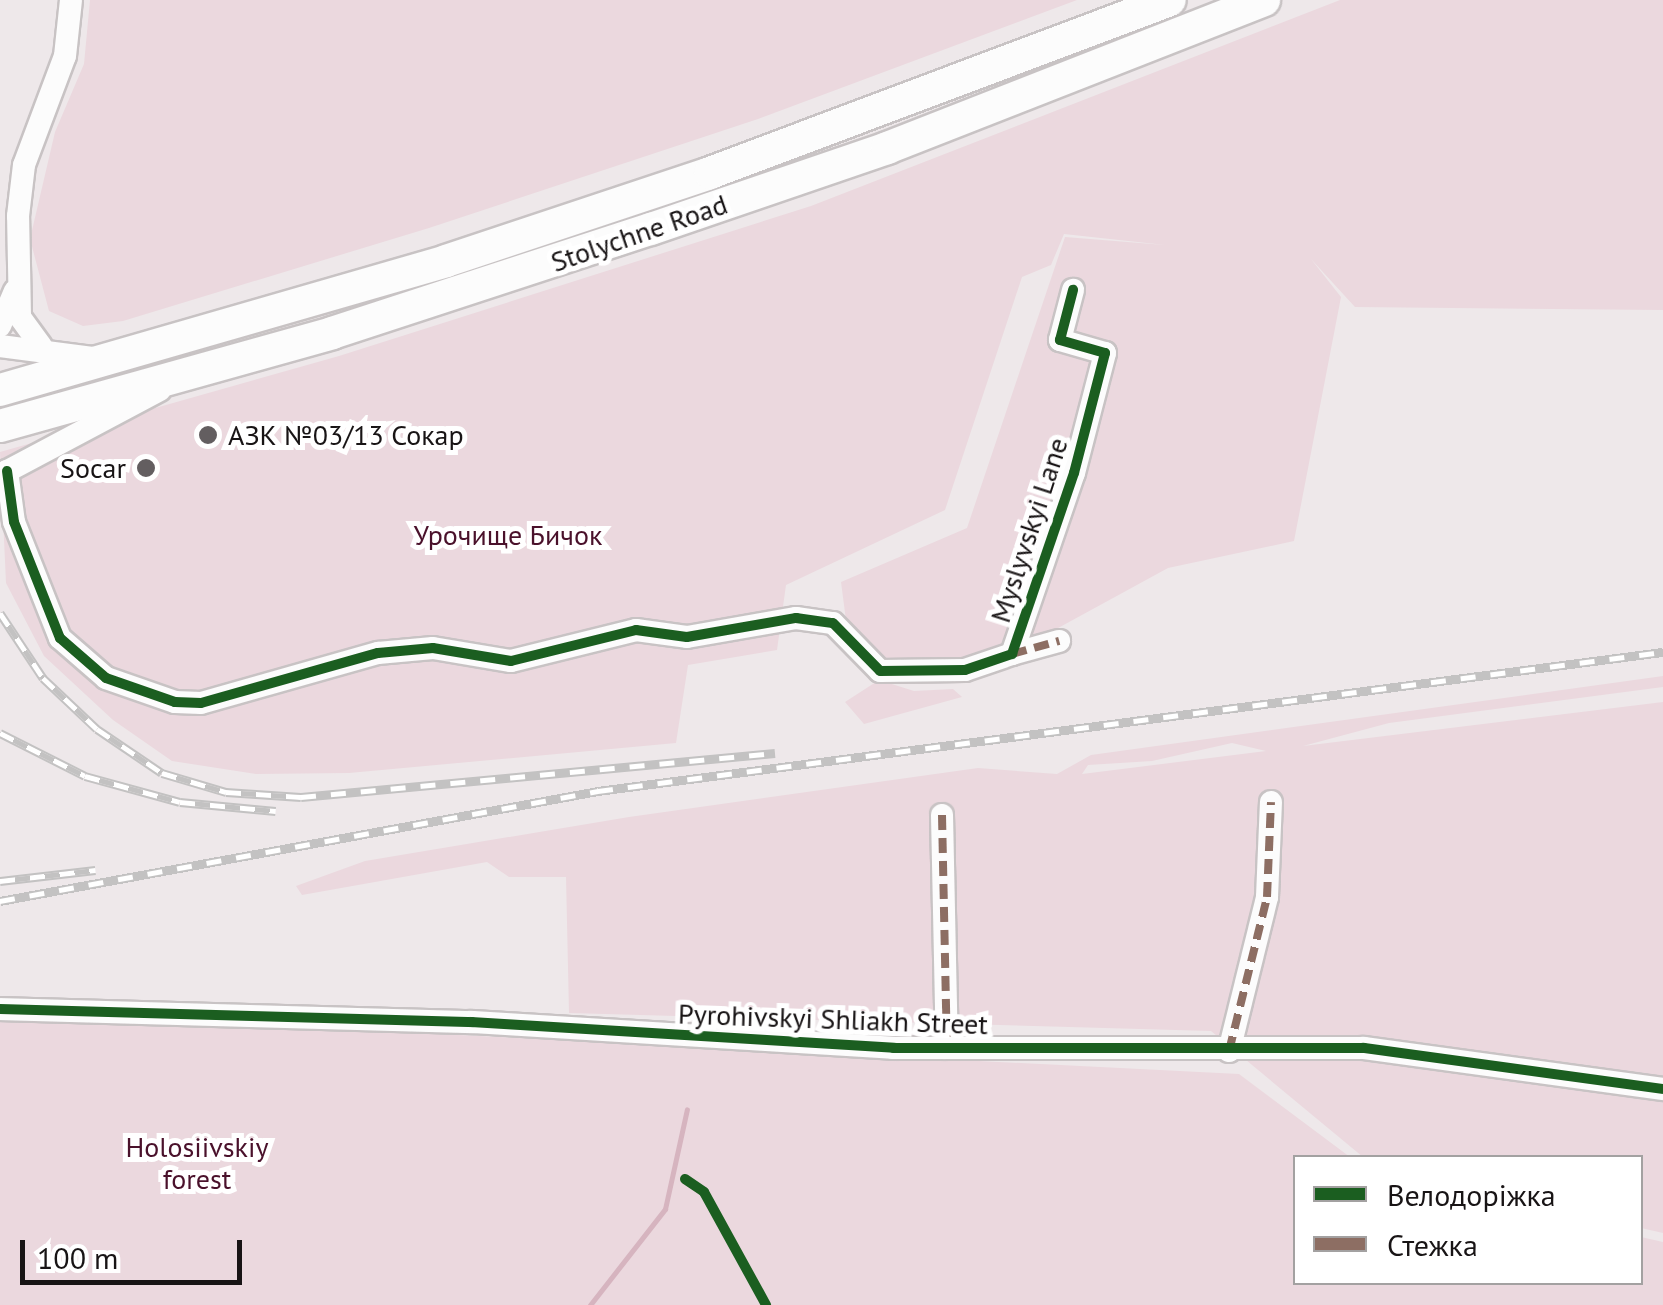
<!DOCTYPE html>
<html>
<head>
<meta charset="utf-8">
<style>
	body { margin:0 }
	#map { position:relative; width:1663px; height:1305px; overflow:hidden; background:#eee8ea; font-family:"PT Sans",sans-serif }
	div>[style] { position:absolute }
	.green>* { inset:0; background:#ebd8de }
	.stream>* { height:5px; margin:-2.5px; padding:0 2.5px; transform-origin:2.5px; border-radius:2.5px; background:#d6b4bf }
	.roads { filter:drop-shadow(2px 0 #c8c3c4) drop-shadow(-2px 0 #c8c3c4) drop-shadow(0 2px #c8c3c4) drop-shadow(0 -2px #c8c3c4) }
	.minor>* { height:22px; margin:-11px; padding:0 11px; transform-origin:11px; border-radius:11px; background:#fcfcfc }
	.highway>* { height:32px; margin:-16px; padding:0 16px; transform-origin:16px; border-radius:16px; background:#fcfcfc }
	.rail>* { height:9px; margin-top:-4.5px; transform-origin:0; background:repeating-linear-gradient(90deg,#fff 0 15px,#c3c2c2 0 30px); box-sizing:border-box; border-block:2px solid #c3c2c2 }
	.quiet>* { height:8px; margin-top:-4px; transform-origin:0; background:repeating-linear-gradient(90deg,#8d6e63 0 15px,transparent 0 23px) }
	.cycleway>* { height:10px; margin:-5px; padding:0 5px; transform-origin:5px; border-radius:5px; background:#1b5e20 }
	.dots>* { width:28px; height:28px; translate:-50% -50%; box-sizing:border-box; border:5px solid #fff; border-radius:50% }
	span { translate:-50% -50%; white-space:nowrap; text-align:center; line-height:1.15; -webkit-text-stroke:10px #fff; paint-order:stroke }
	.street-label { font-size:28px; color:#181415 }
	.poi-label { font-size:28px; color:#181415 }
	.left { translate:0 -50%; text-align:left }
	.right { translate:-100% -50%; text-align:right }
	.park-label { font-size:28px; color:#4a112b }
	.legend { position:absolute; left:1293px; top:1155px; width:350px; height:130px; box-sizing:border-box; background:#fff; border:2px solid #a3a1a1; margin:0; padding:12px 18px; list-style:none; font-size:30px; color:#181415 }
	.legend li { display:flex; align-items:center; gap:20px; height:50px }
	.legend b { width:50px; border:2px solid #a3a1a1 }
	.scale { position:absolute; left:20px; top:1240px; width:222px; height:45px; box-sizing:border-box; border:5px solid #181415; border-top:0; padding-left:12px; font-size:30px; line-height:35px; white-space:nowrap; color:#181415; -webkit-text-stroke:8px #fff; paint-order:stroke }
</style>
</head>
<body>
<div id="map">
	<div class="green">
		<div style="clip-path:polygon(90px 0,1077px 0,758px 119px,429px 228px,123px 321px,83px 326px,49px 311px,30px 239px,55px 132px,84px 64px)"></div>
		<div style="clip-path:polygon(1340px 0,1663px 0,1663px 310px,1355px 307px,1311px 259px,1341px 297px,1294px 541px,1168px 568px,985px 668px,877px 666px,847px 628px,841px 582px,967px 528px,1065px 237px,1165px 245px,1064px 234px,1051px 265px,1022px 277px,945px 510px,786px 585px,777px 650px,688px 665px,676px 743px,349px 773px,256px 774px,172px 761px,113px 720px,44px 656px,6px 583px,0 452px,339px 356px,811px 206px)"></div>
		<div style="clip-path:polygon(evenodd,1663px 676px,1663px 687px,1389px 723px,1303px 746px,1663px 702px,1663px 1233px,1641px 1228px,1640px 1158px,1363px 1157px,1211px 1031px,569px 1013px,566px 877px,509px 877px,487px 862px,302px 895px,296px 886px,365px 861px,629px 817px,978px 768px,1057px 774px,1091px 755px,1663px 676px,1232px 743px,1266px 751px,1082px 774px,1088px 765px,1152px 761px,1232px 743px)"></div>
		<div style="clip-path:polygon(879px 680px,914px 691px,953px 689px,962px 697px,864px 724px,845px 702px)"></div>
		<div style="clip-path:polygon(141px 1019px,1239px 1074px,1350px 1157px,1296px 1158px,1296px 1282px,1640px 1282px,1641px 1237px,1663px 1242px,1663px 1305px,0 1305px,0 1022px)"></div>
	</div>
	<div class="stream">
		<div style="left:590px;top:1305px;width:122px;rotate:-52deg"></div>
		<div style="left:665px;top:1209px;width:102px;rotate:-77.6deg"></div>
	</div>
	<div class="roads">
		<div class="minor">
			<div style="left:0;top:326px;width:38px;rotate:-67deg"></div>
			<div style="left:0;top:346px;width:101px;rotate:7.4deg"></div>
			<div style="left:41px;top:346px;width:36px;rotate:-126deg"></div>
			<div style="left:20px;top:317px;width:101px;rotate:-91.1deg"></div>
			<div style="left:18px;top:216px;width:51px;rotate:-83.3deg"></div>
			<div style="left:24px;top:165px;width:116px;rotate:-69.4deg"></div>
			<div style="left:65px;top:56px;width:56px;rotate:-83.9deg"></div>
			<div style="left:7px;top:471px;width:51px;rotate:82.2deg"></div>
			<div style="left:14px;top:522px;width:125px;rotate:68.4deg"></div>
			<div style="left:60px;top:638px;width:61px;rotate:41deg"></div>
			<div style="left:106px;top:678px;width:73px;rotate:19.2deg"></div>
			<div style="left:175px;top:702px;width:26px;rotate:2deg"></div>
			<div style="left:201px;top:703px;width:184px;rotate:-15.8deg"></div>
			<div style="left:378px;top:653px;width:55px;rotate:-5.2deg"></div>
			<div style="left:433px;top:648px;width:79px;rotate:9.5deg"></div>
			<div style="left:511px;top:661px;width:129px;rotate:-13.9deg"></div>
			<div style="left:636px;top:630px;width:51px;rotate:7.8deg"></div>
			<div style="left:687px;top:637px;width:111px;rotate:-9.9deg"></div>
			<div style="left:796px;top:618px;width:37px;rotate:8deg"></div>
			<div style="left:833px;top:623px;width:67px;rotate:45.6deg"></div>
			<div style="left:880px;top:671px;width:85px;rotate:-0.7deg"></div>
			<div style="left:965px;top:670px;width:50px;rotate:-18.8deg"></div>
			<div style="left:1012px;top:654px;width:191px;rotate:-71.1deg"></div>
			<div style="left:1074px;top:473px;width:124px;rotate:-75.5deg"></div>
			<div style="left:1105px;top:353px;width:47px;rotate:-163.9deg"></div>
			<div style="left:1060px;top:340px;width:52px;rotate:-75.4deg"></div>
			<div style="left:0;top:475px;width:181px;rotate:-28deg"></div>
			<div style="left:1012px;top:654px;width:49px;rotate:-15.5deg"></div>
			<div style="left:942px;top:815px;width:233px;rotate:88.8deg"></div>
			<div style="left:0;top:1009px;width:472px;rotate:1.6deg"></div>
			<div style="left:472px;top:1022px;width:422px;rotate:3.5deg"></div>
			<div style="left:893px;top:1048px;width:471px"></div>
			<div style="left:1364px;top:1048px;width:302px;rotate:7.8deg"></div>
			<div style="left:1229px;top:1051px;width:159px;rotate:-76.1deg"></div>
			<div style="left:1267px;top:897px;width:95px;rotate:-87.6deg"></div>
		</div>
		<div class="highway">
			<div style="left:0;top:390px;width:464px;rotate:-16.1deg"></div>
			<div style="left:446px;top:261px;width:278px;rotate:-18.4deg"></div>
			<div style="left:710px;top:173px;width:491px;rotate:-20.6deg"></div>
			<div style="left:0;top:426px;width:345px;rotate:-15.6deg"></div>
			<div style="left:332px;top:333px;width:336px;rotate:-18.1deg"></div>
			<div style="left:651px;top:229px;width:250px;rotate:-18.9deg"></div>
			<div style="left:887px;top:148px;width:405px;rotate:-21.4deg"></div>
		</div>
	</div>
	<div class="rail">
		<div style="left:0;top:613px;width:78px;rotate:56.5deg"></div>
		<div style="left:43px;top:678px;width:74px;rotate:43.4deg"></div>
		<div style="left:97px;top:729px;width:78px;rotate:34.1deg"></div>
		<div style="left:162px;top:773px;width:67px;rotate:16.5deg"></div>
		<div style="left:226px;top:792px;width:75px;rotate:3.8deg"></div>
		<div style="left:301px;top:797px;width:476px;rotate:-5.3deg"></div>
		<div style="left:0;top:733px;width:95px;rotate:26.8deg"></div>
		<div style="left:85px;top:776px;width:98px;rotate:15.3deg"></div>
		<div style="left:180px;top:802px;width:96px;rotate:5.4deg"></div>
		<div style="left:0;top:881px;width:96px;rotate:-6.6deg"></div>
		<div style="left:0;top:901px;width:608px;rotate:-10.42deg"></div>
		<div style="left:598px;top:791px;width:1074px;rotate:-7.44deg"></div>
	</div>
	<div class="quiet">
		<div style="left:1012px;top:654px;width:49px;rotate:-15.5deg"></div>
		<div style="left:942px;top:815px;width:233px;rotate:88.8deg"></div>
		<div style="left:1229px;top:1051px;width:159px;rotate:-76.1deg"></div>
		<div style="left:1267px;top:897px;width:95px;rotate:-87.6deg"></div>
	</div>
	<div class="cycleway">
		<div style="left:7px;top:471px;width:51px;rotate:82.2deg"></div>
		<div style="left:14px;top:522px;width:125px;rotate:68.4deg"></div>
		<div style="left:60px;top:638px;width:61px;rotate:41deg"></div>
		<div style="left:106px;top:678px;width:73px;rotate:19.2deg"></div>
		<div style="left:175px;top:702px;width:26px;rotate:2deg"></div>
		<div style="left:201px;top:703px;width:184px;rotate:-15.8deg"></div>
		<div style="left:378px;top:653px;width:55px;rotate:-5.2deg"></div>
		<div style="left:433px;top:648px;width:79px;rotate:9.5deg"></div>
		<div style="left:511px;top:661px;width:129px;rotate:-13.9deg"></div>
		<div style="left:636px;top:630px;width:51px;rotate:7.8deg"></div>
		<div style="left:687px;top:637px;width:111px;rotate:-9.9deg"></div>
		<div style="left:796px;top:618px;width:37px;rotate:8deg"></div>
		<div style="left:833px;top:623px;width:67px;rotate:45.6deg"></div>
		<div style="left:880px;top:671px;width:85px;rotate:-0.7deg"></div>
		<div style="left:965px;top:670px;width:50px;rotate:-18.8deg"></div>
		<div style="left:1012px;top:654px;width:191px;rotate:-71.1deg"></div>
		<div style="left:1074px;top:473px;width:124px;rotate:-75.5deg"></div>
		<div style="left:1105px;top:353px;width:47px;rotate:-163.9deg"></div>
		<div style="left:1060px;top:340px;width:52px;rotate:-75.4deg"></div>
		<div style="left:0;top:1009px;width:472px;rotate:1.6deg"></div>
		<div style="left:472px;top:1022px;width:422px;rotate:3.5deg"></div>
		<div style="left:893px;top:1048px;width:471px"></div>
		<div style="left:1364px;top:1048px;width:302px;rotate:7.8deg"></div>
		<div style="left:685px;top:1179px;width:23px;rotate:34deg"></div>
		<div style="left:704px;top:1192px;width:129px;rotate:61.2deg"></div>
	</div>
	<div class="dots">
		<div style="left:208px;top:435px;background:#635e60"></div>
		<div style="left:146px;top:468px;background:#635e60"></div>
	</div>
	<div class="street-label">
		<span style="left:639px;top:233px;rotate:-19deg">Stolychne Road</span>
		<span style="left:1029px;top:530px;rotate:-72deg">Myslyvskyi Lane</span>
		<span style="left:833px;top:1019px;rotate:2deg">Pyrohivskyi Shliakh Street</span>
	</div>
	<div class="poi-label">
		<span class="left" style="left:228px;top:435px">АЗК №03/13 Сокар</span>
		<span class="right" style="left:126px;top:468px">Socar</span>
	</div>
	<div class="park-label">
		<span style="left:508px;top:535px">Урочище Бичок</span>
		<span style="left:197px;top:1163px">Holosiivskiy<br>forest</span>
	</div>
	<ul class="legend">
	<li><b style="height:12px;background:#1b5e20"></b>Велодоріжка</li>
	<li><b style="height:12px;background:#8d6e63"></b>Стежка</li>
	</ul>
	<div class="scale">100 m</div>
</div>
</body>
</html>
